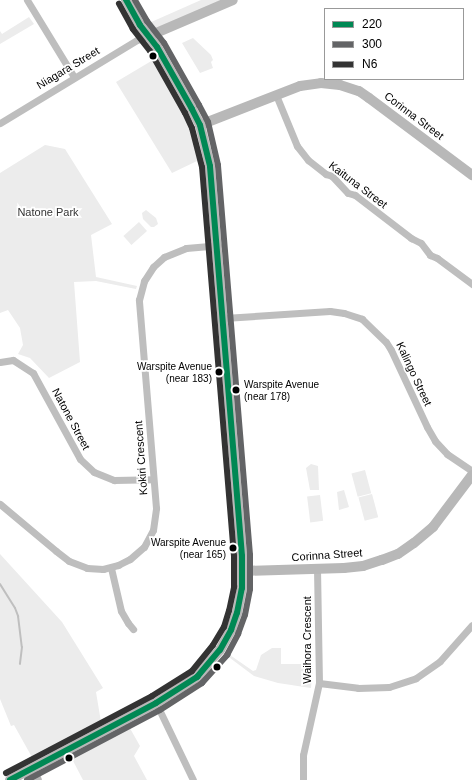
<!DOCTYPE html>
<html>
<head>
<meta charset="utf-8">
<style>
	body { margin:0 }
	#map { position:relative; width:472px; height:780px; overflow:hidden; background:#fff; font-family:Arial,sans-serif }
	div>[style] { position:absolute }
	.green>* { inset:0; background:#ececec; transform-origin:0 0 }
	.stream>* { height:2px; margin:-1px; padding:0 1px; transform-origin:1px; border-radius:1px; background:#bfbfbf }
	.street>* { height:7px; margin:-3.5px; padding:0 3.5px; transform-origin:3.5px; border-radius:3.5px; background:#bebebe }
	.secondary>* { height:10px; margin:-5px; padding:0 5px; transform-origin:5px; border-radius:5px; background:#b8b8b8 }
	.bus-1>* { height:6px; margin:-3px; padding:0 3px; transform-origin:3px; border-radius:3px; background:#008854 }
	.bus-2>* { height:6px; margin:-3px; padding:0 3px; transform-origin:3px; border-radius:3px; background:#636466 }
	.bus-3>* { height:6px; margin:-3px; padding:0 3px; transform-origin:3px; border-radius:3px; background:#333 }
	.dots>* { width:11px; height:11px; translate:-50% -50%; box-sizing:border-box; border:2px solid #fff; border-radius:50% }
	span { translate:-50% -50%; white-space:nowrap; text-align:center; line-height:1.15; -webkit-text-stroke:3.5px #fff; paint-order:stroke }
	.bus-label { font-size:10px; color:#000 }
	.right { translate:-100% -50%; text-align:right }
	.left { translate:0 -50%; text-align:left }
	.street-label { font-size:11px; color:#000 }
	.park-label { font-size:11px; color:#333 }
	.legend { position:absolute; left:324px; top:8px; width:140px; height:72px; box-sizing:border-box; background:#fff; border:1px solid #999; margin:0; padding:5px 7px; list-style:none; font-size:12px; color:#000 }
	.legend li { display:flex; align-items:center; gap:8px; height:20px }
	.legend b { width:20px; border:1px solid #999 }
</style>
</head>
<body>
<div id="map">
	<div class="green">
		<div style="clip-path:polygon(201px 0,225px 0,157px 29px,152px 28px,149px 23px)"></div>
		<div style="clip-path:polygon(29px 17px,34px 24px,0 44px,0 31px,2px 34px)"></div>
		<div style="clip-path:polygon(193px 38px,211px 55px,213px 60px,211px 62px,213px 68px,200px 73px,182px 43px)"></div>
		<div style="clip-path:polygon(153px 60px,195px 136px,203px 164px,199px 165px,197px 161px,172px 173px,116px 82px)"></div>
		<div style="clip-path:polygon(45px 145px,65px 149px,112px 224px,91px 235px,96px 277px,137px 286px,136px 289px,96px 281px,74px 282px,80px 362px,49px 378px,30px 358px,18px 354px,23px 345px,20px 328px,8px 310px,0 313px,0 173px)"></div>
		<div style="clip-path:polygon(146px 210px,156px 218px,158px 224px,154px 227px,151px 227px,143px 219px,142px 213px)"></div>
		<div style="left:139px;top:222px;width:12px;height:21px;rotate:48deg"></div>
		<div style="clip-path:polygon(311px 464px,318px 466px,319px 490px,310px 490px,306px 468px)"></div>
		<div style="left:365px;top:470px;width:24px;height:14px;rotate:75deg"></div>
		<div style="clip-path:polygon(344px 490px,349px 507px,339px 510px,337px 492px)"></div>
		<div style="left:372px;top:494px;width:24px;height:14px;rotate:75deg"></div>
		<div style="left:320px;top:495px;width:26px;height:13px;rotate:83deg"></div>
		<div style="clip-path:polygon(0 554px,62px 622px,103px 688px,96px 692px,101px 722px,33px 759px,14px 725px,11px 726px,0 699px)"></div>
		<div style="clip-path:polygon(272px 648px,281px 648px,281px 664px,313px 664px,311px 688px,278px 683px,254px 676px,226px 655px,227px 653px,253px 671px,256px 670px,261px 655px)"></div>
		<div style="clip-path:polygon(127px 723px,140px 746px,134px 756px,147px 780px,83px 780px,71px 757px)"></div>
	</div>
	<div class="stream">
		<div style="left:0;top:584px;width:28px;rotate:58deg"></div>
		<div style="left:15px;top:608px;width:9px;rotate:69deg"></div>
		<div style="left:18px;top:616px;width:31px;rotate:83deg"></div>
		<div style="left:22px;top:647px;width:17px;rotate:97deg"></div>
	</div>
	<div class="street">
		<div style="left:27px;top:0;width:90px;rotate:58.6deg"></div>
		<div style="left:276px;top:95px;width:55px;rotate:67.6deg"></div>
		<div style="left:297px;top:146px;width:18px;rotate:52deg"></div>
		<div style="left:308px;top:160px;width:23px;rotate:38deg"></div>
		<div style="left:326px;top:174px;width:6px;rotate:18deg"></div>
		<div style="left:332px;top:176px;width:23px;rotate:47deg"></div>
		<div style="left:348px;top:193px;width:7px;rotate:16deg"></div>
		<div style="left:355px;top:195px;width:71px;rotate:37.5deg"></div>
		<div style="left:411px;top:238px;width:11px;rotate:27deg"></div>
		<div style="left:421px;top:243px;width:15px;rotate:53deg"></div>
		<div style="left:430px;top:255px;width:8px;rotate:23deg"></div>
		<div style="left:437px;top:258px;width:44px;rotate:36.6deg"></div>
		<div style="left:0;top:123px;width:160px;rotate:-31.2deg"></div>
		<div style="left:137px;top:40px;width:13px;rotate:-18deg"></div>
		<div style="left:224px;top:318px;width:106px;rotate:-3.8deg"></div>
		<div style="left:330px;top:311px;width:14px;rotate:8deg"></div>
		<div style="left:344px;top:313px;width:19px;rotate:18deg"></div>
		<div style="left:362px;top:319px;width:33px;rotate:44deg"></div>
		<div style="left:386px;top:342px;width:9px;rotate:58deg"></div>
		<div style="left:391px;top:350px;width:85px;rotate:64.9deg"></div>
		<div style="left:427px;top:427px;width:16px;rotate:60deg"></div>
		<div style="left:435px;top:441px;width:18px;rotate:47deg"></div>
		<div style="left:447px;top:454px;width:30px;rotate:34deg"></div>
		<div style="left:0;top:362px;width:13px;rotate:-9deg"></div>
		<div style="left:13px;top:360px;width:24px;rotate:33deg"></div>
		<div style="left:33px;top:373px;width:98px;rotate:61.3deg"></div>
		<div style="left:80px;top:459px;width:19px;rotate:43deg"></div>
		<div style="left:94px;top:472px;width:22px;rotate:22deg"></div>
		<div style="left:114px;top:480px;width:39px;rotate:-1deg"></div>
		<div style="left:0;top:504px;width:73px;rotate:40deg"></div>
		<div style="left:56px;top:551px;width:16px;rotate:38deg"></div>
		<div style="left:69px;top:561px;width:19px;rotate:21deg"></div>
		<div style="left:87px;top:568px;width:16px;rotate:4deg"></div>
		<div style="left:103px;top:569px;width:16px;rotate:-15deg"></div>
		<div style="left:118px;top:565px;width:13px;rotate:-27deg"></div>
		<div style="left:130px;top:559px;width:18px;rotate:-41deg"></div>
		<div style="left:144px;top:547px;width:19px;rotate:-62deg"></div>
		<div style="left:153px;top:530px;width:22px;rotate:-82deg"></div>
		<div style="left:156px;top:508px;width:209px;rotate:-94.7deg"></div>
		<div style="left:139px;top:300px;width:20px;rotate:-75deg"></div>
		<div style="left:144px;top:281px;width:17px;rotate:-57deg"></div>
		<div style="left:153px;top:267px;width:15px;rotate:-42deg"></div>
		<div style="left:164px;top:257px;width:24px;rotate:-22deg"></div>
		<div style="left:186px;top:248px;width:32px;rotate:-5deg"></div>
		<div style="left:111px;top:568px;width:44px;rotate:76.9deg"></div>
		<div style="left:121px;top:611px;width:14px;rotate:60deg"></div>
		<div style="left:128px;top:623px;width:8px;rotate:50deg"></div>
		<div style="left:319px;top:683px;width:39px;rotate:7deg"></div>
		<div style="left:358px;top:688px;width:31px;rotate:-2deg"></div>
		<div style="left:389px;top:687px;width:28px;rotate:-18deg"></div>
		<div style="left:416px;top:678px;width:29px;rotate:-35deg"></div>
		<div style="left:440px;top:661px;width:48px;rotate:-48.4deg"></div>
		<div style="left:156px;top:703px;width:85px;rotate:64.3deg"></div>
		<div style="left:303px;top:780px;width:25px;rotate:-90deg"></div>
		<div style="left:303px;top:755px;width:74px;rotate:-77.5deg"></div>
		<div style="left:319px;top:683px;width:114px;rotate:-91deg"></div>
	</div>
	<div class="secondary">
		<div style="left:149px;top:36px;width:91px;rotate:-23.2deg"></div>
		<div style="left:200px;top:125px;width:107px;rotate:-21.3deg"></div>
		<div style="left:300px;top:86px;width:21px;rotate:-8deg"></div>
		<div style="left:321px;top:83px;width:19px;rotate:6deg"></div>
		<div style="left:340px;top:85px;width:20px;rotate:18deg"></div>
		<div style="left:359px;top:91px;width:12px;rotate:35deg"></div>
		<div style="left:369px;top:98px;width:129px;rotate:36.8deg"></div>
		<div style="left:242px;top:571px;width:102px;rotate:-1.7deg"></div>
		<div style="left:344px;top:568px;width:19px;rotate:-6deg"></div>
		<div style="left:363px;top:566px;width:20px;rotate:-18deg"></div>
		<div style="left:382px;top:560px;width:17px;rotate:-21deg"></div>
		<div style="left:398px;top:554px;width:19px;rotate:-35deg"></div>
		<div style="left:414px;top:543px;width:25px;rotate:-40deg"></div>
		<div style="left:433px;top:527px;width:65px;rotate:-53.1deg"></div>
		<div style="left:32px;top:769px;width:12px;rotate:66deg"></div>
		<div style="left:10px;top:780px;width:165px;rotate:-27.8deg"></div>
		<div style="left:156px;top:703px;width:49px;rotate:-32.4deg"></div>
		<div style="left:197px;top:677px;width:35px;rotate:-50deg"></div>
		<div style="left:220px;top:650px;width:23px;rotate:-61deg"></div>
		<div style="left:231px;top:630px;width:18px;rotate:-71deg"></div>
		<div style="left:237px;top:613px;width:25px;rotate:-79deg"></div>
		<div style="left:242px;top:588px;width:32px;rotate:-90deg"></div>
		<div style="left:242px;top:556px;width:391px;rotate:-94.7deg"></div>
		<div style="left:210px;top:166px;width:42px;rotate:-103.7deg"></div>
		<div style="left:200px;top:125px;width:18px;rotate:-117deg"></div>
		<div style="left:192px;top:109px;width:71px;rotate:-119.4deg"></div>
		<div style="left:157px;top:47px;width:28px;rotate:-128deg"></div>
		<div style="left:140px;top:25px;width:29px;rotate:-119deg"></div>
	</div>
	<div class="bus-1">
		<div style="left:10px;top:780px;width:165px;rotate:-27.8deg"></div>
		<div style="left:156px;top:703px;width:49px;rotate:-32.4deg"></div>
		<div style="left:197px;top:677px;width:35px;rotate:-50deg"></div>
		<div style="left:220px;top:650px;width:23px;rotate:-61deg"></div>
		<div style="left:231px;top:630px;width:18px;rotate:-71deg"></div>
		<div style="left:237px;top:613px;width:25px;rotate:-79deg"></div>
		<div style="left:242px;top:588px;width:32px;rotate:-90deg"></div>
		<div style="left:242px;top:556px;width:391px;rotate:-94.7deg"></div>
		<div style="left:210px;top:166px;width:42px;rotate:-103.7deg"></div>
		<div style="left:200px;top:125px;width:18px;rotate:-117deg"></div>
		<div style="left:192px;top:109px;width:71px;rotate:-119.4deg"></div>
		<div style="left:157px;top:47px;width:28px;rotate:-128deg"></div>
		<div style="left:140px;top:25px;width:29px;rotate:-119deg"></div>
	</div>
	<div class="bus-2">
		<div style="left:27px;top:780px;width:150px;rotate:-27.8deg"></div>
		<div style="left:160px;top:710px;width:50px;rotate:-32.7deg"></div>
		<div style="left:202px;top:683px;width:38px;rotate:-48deg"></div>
		<div style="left:227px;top:655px;width:24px;rotate:-62deg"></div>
		<div style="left:238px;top:634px;width:20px;rotate:-70deg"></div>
		<div style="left:245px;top:615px;width:26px;rotate:-79deg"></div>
		<div style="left:250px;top:589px;width:34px;rotate:-90deg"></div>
		<div style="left:250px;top:555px;width:391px;rotate:-94.7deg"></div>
		<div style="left:218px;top:165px;width:44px;rotate:-103.1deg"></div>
		<div style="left:208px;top:122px;width:19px;rotate:-118deg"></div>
		<div style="left:199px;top:105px;width:71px;rotate:-119.4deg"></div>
		<div style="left:164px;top:43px;width:28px;rotate:-128deg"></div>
		<div style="left:147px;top:21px;width:24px;rotate:-120deg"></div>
	</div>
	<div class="bus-3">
		<div style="left:6px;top:773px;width:165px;rotate:-27.8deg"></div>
		<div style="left:152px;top:696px;width:47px;rotate:-32deg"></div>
		<div style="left:192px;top:671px;width:33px;rotate:-51deg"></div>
		<div style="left:213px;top:645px;width:21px;rotate:-59deg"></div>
		<div style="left:224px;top:627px;width:17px;rotate:-73deg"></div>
		<div style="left:229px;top:611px;width:25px;rotate:-78deg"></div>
		<div style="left:234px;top:587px;width:31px;rotate:-90deg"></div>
		<div style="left:234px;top:556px;width:390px;rotate:-94.7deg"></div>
		<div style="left:202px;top:167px;width:40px;rotate:-104.4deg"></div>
		<div style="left:192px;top:128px;width:17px;rotate:-115deg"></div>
		<div style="left:185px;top:113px;width:71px;rotate:-119.4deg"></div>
		<div style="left:150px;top:51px;width:28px;rotate:-128deg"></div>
		<div style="left:133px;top:29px;width:29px;rotate:-119deg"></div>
	</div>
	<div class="dots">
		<div style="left:153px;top:56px;background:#000"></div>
		<div style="left:219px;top:372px;background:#000"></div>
		<div style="left:236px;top:390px;background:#000"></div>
		<div style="left:233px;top:548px;background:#000"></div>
		<div style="left:217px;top:667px;background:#000"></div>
		<div style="left:69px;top:758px;background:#000"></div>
	</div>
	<div class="bus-label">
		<span class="right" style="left:212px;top:372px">Warspite Avenue<br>(near 183)</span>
		<span class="left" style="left:244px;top:390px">Warspite Avenue<br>(near 178)</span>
		<span class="right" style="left:226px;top:548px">Warspite Avenue<br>(near 165)</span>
	</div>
	<div class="street-label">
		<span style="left:68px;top:68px;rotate:-31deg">Niagara Street</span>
		<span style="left:414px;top:116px;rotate:37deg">Corinna Street</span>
		<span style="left:358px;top:185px;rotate:37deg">Kaituna Street</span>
		<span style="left:414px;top:374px;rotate:65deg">Kalingo Street</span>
		<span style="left:71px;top:419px;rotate:62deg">Natone Street</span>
		<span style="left:141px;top:458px;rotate:-94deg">Kokiri Crescent</span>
		<span style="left:327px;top:555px;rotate:-4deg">Corinna Street</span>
		<span style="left:307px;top:640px;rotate:-90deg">Waihora Crescent</span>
	</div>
	<div class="park-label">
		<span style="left:48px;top:212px">Natone Park</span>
	</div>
	<ul class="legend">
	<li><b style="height:5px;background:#008854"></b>220</li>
	<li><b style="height:5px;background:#636466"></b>300</li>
	<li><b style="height:5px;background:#333"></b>N6</li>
	</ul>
</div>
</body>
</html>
